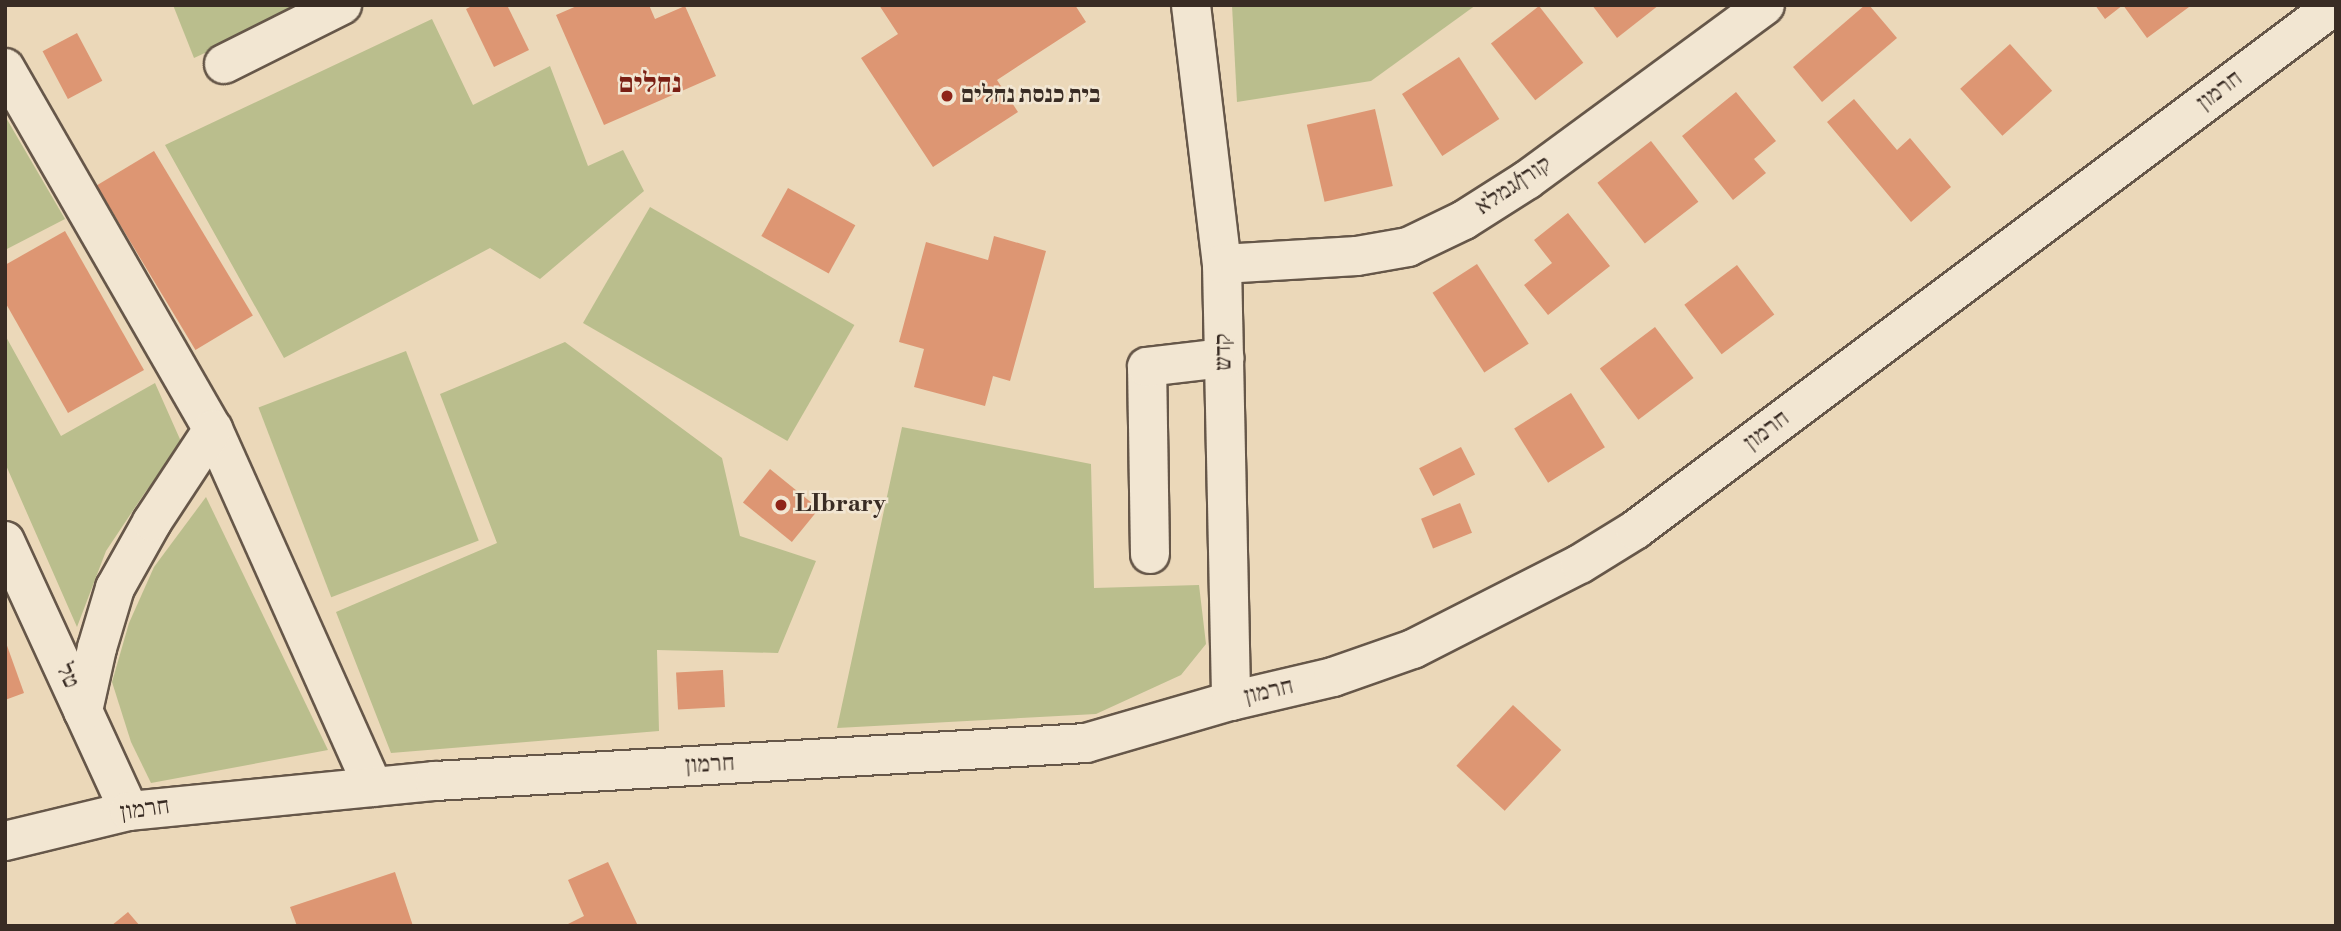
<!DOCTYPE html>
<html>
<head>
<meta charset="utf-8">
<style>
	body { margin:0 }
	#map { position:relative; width:2341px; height:931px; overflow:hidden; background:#ebd8b9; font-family:"Libre Bodoni","Frank Ruhl Libre",serif }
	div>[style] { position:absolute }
	.green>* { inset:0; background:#babe8d; transform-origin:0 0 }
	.building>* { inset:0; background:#dd9673; transform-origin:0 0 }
	.roads { filter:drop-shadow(2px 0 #665749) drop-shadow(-2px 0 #665749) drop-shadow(0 2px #665749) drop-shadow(0 -2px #665749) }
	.minor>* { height:38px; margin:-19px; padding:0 19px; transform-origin:19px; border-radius:19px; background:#f2e6d2 }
	.dots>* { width:19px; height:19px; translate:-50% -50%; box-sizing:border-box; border:4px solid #f2e6d2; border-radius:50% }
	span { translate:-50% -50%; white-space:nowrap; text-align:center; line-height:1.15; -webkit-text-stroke:5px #f2e6d2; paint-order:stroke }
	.street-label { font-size:24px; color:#392c24 }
	.poi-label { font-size:24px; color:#392c24; font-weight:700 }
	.left { translate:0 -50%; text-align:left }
	.quarter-label { font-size:28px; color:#7a1f14; font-weight:700 }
	.frame { position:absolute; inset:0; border:7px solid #392c24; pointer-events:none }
</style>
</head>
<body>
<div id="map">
	<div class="green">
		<div style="clip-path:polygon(173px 5px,308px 5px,194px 58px)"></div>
		<div style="clip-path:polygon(1232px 5px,1476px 5px,1371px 81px,1237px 102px)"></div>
		<div style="clip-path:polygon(432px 19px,473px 105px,550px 66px,588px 166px,623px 150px,644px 191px,540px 279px,490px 248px,284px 358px,165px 145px)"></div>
		<div style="clip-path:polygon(5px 116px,65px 219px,5px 250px)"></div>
		<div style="left:650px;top:207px;width:236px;height:134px;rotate:30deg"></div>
		<div style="clip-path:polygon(5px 335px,61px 436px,155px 383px,183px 446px,146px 491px,106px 551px,77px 627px,5px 463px)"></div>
		<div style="clip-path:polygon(565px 342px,722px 458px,740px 536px,816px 561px,778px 653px,657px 650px,659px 731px,391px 753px,336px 612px,497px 543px,440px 394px)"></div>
		<div style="left:406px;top:351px;width:203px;height:158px;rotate:69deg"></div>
		<div style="clip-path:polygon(902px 427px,1091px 464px,1094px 588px,1199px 585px,1206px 644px,1181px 675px,1096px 714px,837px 728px)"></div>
		<div style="clip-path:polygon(206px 497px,328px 750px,151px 783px,131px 742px,112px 682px,129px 623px,154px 567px)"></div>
	</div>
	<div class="building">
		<div style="clip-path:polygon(474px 5px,507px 5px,529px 50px,494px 67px,466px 9px)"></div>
		<div style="clip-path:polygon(579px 5px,649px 5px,655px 19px,685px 6px,716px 76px,604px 125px,556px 15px)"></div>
		<div style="clip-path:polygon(879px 5px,1075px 5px,1086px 22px,997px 80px,1018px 112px,933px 167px,861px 58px,898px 34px)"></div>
		<div style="clip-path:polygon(1592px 5px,1659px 5px,1617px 38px)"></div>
		<div style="clip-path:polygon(1865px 5px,1869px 5px,1897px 38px,1822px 102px,1793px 67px)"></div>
		<div style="clip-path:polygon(2095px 5px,2188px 5px,2189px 7px,2147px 38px,2123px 5px,2105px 19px)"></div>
		<div style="left:1539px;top:6px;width:72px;height:61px;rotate:52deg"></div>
		<div style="left:77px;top:33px;width:54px;height:39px;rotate:62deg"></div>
		<div style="left:2010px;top:44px;width:63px;height:67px;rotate:48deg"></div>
		<div style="left:1459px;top:57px;width:74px;height:68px;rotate:57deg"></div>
		<div style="clip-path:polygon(1736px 92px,1776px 141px,1754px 159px,1766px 173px,1733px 200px,1682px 136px)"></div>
		<div style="clip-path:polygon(1854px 99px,1897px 150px,1910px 138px,1951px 187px,1911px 222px,1827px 122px)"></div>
		<div style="left:1375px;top:109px;width:79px;height:70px;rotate:77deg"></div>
		<div style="left:1651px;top:141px;width:77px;height:68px;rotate:52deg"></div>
		<div style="left:154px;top:151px;width:192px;height:67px;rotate:59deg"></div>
		<div style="left:788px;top:188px;width:77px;height:55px;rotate:29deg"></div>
		<div style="clip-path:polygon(1568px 213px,1610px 266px,1548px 315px,1524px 285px,1552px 263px,1534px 240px)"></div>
		<div style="clip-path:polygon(65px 231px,144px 370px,68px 413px,5px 302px,5px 265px)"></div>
		<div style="clip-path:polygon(994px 236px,1046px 251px,1010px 381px,993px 376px,985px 406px,914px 387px,924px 349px,899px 342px,926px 242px,988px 260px)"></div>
		<div style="left:1477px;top:264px;width:95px;height:53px;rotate:57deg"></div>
		<div style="left:1737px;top:265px;width:62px;height:66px;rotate:53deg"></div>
		<div style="left:1655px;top:327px;width:64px;height:69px;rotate:53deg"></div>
		<div style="left:1571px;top:393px;width:64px;height:67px;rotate:58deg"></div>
		<div style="left:1461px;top:447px;width:31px;height:47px;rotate:63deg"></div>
		<div style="left:770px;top:469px;width:63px;height:43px;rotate:39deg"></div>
		<div style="left:1460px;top:503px;width:32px;height:42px;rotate:68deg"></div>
		<div style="clip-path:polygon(5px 640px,24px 693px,5px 700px)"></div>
		<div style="left:723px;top:670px;width:37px;height:47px;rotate:87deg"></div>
		<div style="left:1513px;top:705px;width:66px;height:83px;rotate:43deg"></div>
		<div style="clip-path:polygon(608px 862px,638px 926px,564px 926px,584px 916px,568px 880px)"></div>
		<div style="clip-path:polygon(395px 872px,413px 926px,297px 926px,290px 907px)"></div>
		<div style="clip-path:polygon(128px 912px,140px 926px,111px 926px)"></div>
	</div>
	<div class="roads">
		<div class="minor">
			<div style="left:1191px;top:5px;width:261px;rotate:83.2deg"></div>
			<div style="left:1222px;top:264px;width:437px;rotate:88.8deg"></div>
			<div style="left:224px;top:64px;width:132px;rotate:-26.6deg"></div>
			<div style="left:5px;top:68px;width:417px;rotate:60.1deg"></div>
			<div style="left:213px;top:429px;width:392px;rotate:65.9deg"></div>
			<div style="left:1222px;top:264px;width:135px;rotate:-3.4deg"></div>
			<div style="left:1357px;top:256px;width:52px;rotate:-10deg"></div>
			<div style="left:1408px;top:247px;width:62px;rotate:-25.7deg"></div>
			<div style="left:1464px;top:220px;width:75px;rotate:-32.4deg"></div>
			<div style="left:1527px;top:180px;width:295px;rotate:-36.3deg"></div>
			<div style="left:5px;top:541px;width:297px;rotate:65.3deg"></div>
			<div style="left:1150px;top:554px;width:187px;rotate:-90.9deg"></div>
			<div style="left:1147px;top:367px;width:78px;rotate:-6.7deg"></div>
			<div style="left:83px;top:711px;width:65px;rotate:-77.5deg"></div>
			<div style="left:97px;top:648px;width:63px;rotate:-73.3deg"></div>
			<div style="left:115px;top:588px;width:76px;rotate:-60.7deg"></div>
			<div style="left:152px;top:522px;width:111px;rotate:-56.7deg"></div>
			<div style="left:5px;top:841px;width:128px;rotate:-13.6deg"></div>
			<div style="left:129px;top:811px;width:307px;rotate:-5.6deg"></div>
			<div style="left:435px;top:781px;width:652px;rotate:-3.34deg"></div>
			<div style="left:1086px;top:743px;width:151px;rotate:-16.2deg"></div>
			<div style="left:1231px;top:701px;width:105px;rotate:-13.2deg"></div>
			<div style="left:1333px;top:677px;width:85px;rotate:-19.3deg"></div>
			<div style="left:1413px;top:649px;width:187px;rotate:-27deg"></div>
			<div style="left:1580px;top:564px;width:65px;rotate:-31.7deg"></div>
			<div style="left:1635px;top:530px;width:875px;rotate:-36.87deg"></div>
		</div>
	</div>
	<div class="dots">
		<div style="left:947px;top:96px;background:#8f2418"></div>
		<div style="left:781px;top:505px;background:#8f2418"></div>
	</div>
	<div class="street-label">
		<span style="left:2220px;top:91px;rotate:-37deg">חרמון</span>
		<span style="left:1514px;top:186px;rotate:-34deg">קורן/גמלא</span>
		<span style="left:1224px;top:352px;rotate:-91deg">קדש</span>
		<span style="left:1767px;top:431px;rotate:-37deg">חרמון</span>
		<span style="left:67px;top:676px;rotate:65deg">טל</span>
		<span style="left:1269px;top:692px;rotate:-13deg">חרמון</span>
		<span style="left:710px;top:765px;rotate:-3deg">חרמון</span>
		<span style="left:145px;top:810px;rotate:-8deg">חרמון</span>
	</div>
	<div class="poi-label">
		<span class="left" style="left:961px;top:96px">בית כנסת נחלים</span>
		<span class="left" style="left:795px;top:505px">LIbrary</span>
	</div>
	<div class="quarter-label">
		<span style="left:650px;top:84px">נחלים</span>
	</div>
	<div class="frame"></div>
</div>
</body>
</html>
